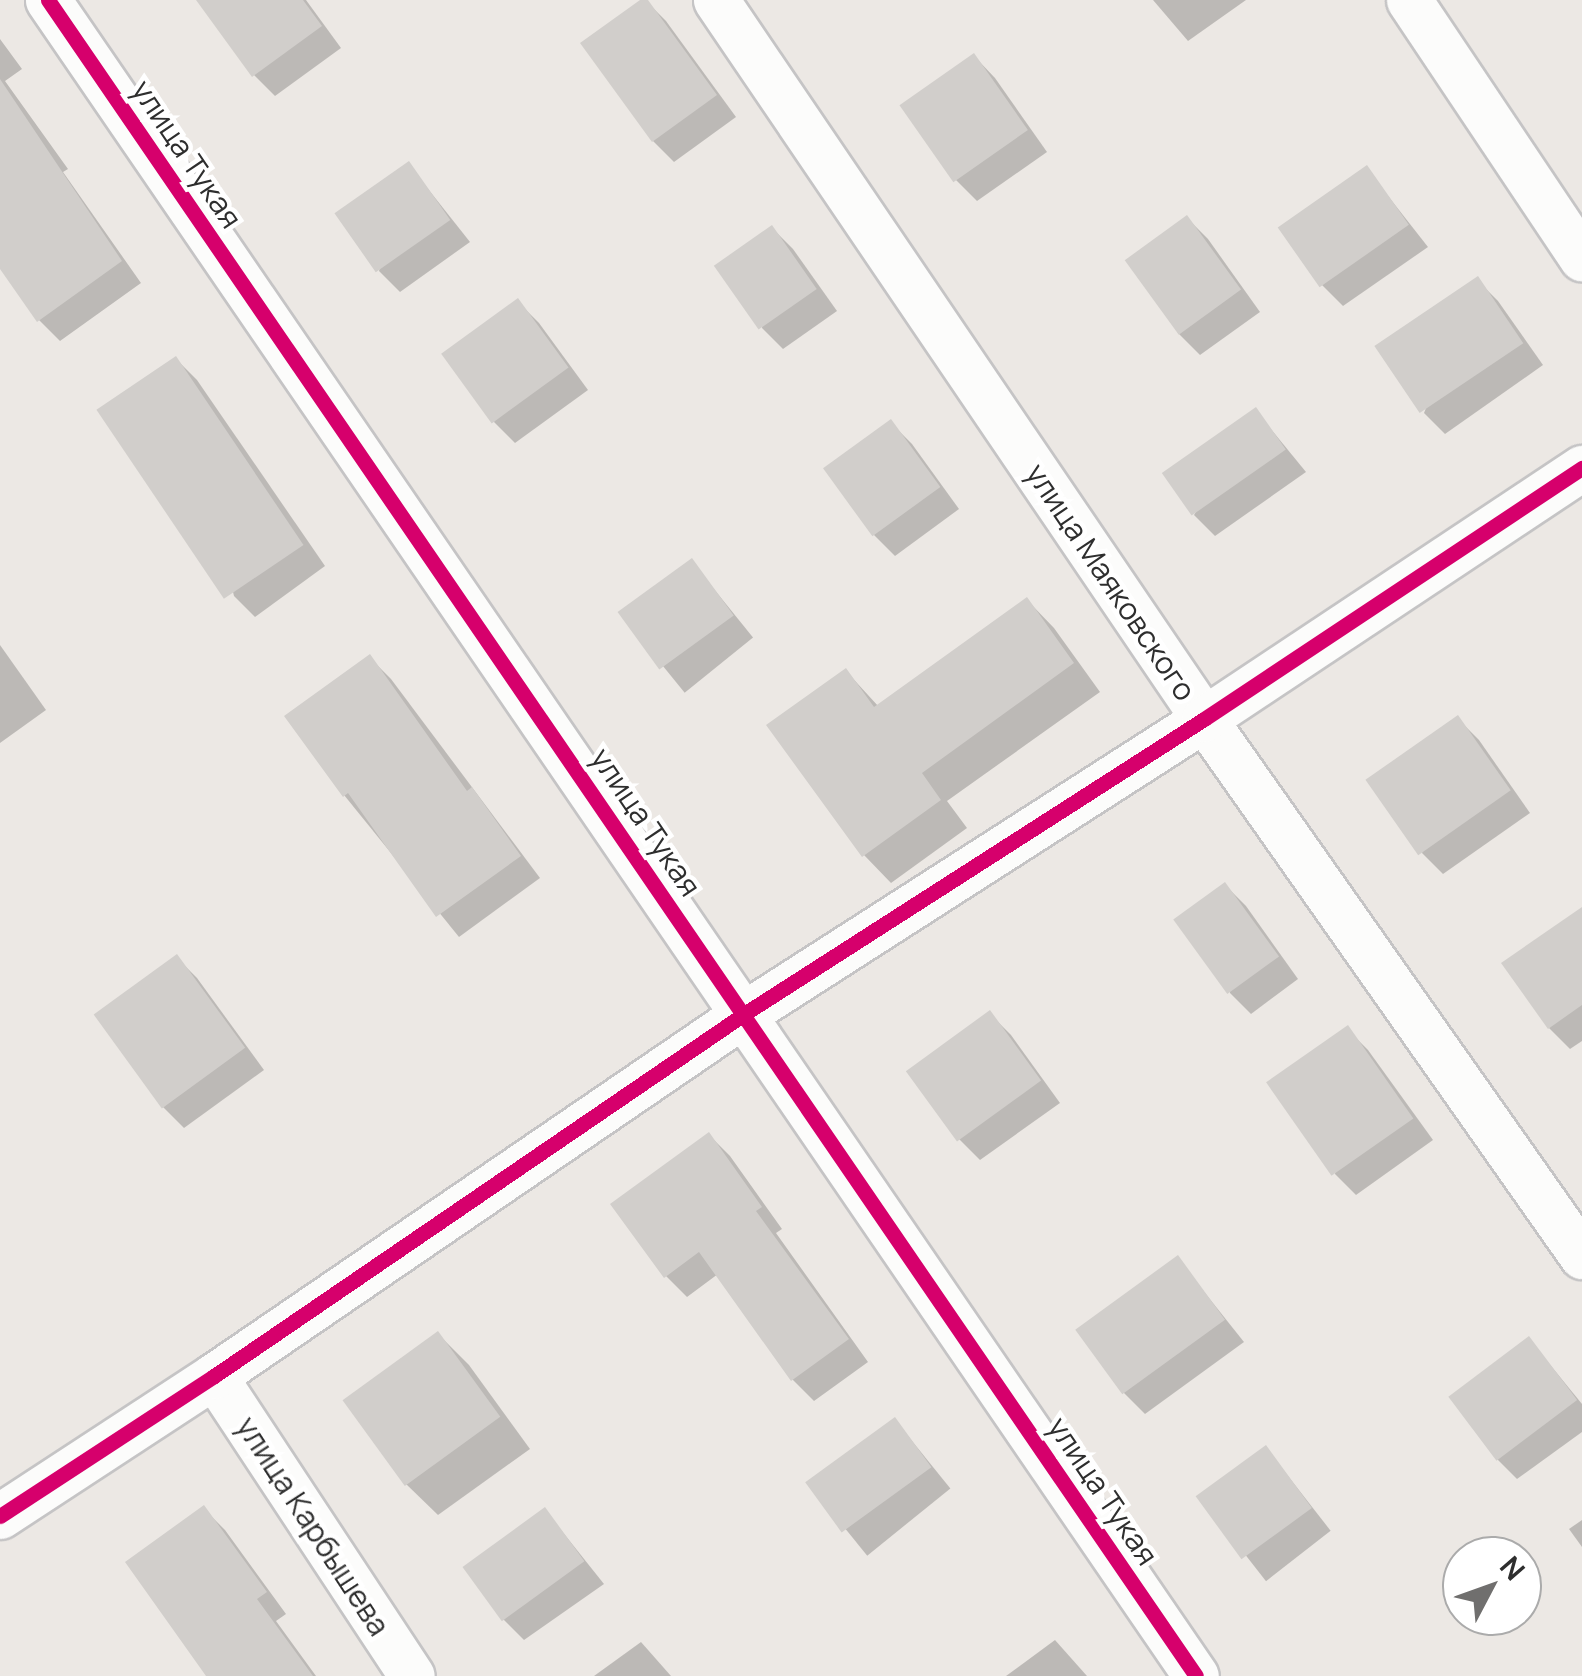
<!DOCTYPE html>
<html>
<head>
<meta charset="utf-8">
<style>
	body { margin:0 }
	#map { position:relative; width:1582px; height:1676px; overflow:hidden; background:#ece8e4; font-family:Manrope,sans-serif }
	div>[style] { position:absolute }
	.shadow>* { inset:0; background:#0003; transform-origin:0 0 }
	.building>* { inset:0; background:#d1cecb; transform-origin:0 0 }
	.roads { filter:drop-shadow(2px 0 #c5c4c5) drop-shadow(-2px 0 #c5c4c5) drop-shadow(0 2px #c5c4c5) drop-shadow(0 -2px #c5c4c5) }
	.street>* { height:45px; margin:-22.5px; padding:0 22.5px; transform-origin:22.5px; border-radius:22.5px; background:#fcfcfb }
	.cycleway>* { height:15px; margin:-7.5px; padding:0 7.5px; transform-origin:7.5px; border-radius:7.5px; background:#d6006c }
	span { translate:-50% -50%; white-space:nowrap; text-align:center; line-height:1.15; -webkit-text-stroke:9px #fff; paint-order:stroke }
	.street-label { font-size:30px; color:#2e2e2e }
	.north { position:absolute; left:1442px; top:1536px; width:100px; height:100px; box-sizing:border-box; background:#fff; border:2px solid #ababab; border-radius:50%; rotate:49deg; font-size:28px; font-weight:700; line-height:40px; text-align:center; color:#2e2e2e }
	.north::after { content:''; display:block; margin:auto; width:35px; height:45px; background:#706f6e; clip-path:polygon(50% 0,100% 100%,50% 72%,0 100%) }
</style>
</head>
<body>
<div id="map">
	<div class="shadow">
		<div style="clip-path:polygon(232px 0,306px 0,341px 48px,275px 96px,254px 75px)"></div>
		<div style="clip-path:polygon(645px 0,666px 21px,736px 117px,674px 162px,653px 141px)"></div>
		<div style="clip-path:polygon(1153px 0,1246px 0,1188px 41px)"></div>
		<div style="clip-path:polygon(0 39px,22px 69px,5px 81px,68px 169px,63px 172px,141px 283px,60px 341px,39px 320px,0 265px)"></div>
		<div style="clip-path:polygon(974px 56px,995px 78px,1047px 152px,977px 201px,956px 180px)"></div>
		<div style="clip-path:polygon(409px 165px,470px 242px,400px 292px,379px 271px)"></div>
		<div style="clip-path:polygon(1366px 168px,1428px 247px,1343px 306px,1322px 285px)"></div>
		<div style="clip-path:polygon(1187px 218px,1208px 239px,1260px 312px,1200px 355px,1179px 334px,1128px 260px)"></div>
		<div style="clip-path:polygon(772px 228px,793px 249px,837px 311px,783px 349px,762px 328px)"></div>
		<div style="clip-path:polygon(1477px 280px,1498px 301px,1543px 365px,1445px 434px,1424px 413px)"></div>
		<div style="clip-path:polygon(518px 302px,539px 323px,588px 390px,515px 443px,494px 422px)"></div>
		<div style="clip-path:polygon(176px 359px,197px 380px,325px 566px,255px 617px,234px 596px)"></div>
		<div style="clip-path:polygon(1256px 411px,1306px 472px,1215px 536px,1194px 515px)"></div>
		<div style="clip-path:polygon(891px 423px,912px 444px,959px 509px,895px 556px,874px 535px)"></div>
		<div style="left:692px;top:562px;width:97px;height:88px;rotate:51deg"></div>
		<div style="clip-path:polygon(1027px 600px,1054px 628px,1100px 692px,947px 801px,967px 828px,891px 883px,864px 855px,846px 671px,879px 707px)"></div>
		<div style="clip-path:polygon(0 645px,46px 710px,0 743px)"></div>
		<div style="clip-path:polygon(370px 658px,391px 679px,540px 878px,459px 937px,344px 795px)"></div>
		<div style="clip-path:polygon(1458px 719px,1479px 740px,1530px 813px,1443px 874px,1422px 853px)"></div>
		<div style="clip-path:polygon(1225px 885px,1246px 906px,1298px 979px,1251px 1014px,1230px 993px)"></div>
		<div style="clip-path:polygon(1582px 910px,1582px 1041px,1570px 1049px,1549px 1028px)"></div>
		<div style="clip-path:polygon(176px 957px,197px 978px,264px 1070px,184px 1128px,163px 1107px,97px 1014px)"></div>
		<div style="clip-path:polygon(990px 1014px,1011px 1035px,1060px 1103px,980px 1160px,959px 1139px)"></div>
		<div style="clip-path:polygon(1347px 1029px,1368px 1050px,1433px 1140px,1356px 1195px,1335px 1174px)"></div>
		<div style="clip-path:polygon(709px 1135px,730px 1156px,782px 1229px,776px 1233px,868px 1362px,814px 1401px,793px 1380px,718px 1274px,687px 1297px,666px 1276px)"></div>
		<div style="clip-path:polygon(1177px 1258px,1244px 1342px,1145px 1414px,1124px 1393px,1079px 1329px)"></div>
		<div style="clip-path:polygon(438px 1334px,469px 1365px,530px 1449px,438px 1515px,406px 1484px)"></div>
		<div style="clip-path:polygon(1529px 1339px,1582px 1404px,1582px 1432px,1517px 1479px,1496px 1458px)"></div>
		<div style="left:895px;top:1420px;width:88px;height:107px;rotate:51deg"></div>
		<div style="left:1266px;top:1448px;width:105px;height:82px;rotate:52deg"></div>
		<div style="clip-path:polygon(204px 1509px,225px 1530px,286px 1614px,276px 1621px,316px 1676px,209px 1676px)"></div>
		<div style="clip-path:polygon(545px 1510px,604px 1584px,524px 1640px,503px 1619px)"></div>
		<div style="clip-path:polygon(1582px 1520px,1582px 1547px,1569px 1529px)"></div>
		<div style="clip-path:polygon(1055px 1640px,1087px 1676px,1006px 1676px)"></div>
		<div style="clip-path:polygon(641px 1642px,671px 1676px,594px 1676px)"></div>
	</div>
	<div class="building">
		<div style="clip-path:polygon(196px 0,303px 0,322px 26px,252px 77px)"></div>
		<div style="clip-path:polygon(640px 0,648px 0,717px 95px,652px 142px,580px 43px)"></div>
		<div style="left:974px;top:53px;width:94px;height:91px;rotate:55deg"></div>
		<div style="clip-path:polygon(0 79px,122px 261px,37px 322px,0 269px)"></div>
		<div style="left:409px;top:161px;width:72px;height:91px;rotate:55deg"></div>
		<div style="left:1367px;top:165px;width:73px;height:109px;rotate:55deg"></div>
		<div style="left:1187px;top:215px;width:92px;height:77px;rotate:54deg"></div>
		<div style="left:772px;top:225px;width:78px;height:71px;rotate:55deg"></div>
		<div style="left:1478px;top:276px;width:81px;height:125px;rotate:56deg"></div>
		<div style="left:518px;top:298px;width:86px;height:95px;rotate:54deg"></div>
		<div style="left:176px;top:356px;width:228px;height:96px;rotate:56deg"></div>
		<div style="left:1256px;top:407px;width:52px;height:115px;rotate:55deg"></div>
		<div style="left:891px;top:419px;width:84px;height:84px;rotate:54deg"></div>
		<div style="left:692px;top:558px;width:71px;height:92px;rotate:54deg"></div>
		<div style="clip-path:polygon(1027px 597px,1074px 663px,922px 773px,941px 800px,862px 857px,766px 725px,846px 668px,874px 707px)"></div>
		<div style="clip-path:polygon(370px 654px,467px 791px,472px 787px,521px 856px,436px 917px,348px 793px,343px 797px,284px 716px)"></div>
		<div style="left:1458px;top:715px;width:92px;height:113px;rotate:55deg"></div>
		<div style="left:1225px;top:882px;width:92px;height:64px;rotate:54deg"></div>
		<div style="clip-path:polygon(1582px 907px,1582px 1005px,1548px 1029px,1501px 963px)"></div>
		<div style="left:177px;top:954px;width:116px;height:103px;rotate:54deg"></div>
		<div style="left:990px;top:1010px;width:87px;height:104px;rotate:54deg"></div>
		<div style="left:1348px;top:1025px;width:114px;height:100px;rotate:55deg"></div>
		<div style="clip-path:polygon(709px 1132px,762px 1207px,756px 1211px,849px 1339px,791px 1381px,699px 1252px,664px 1278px,610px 1204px)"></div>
		<div style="left:1178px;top:1255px;width:80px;height:127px;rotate:54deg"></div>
		<div style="left:438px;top:1331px;width:106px;height:118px;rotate:54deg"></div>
		<div style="left:1529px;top:1336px;width:80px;height:101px;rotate:53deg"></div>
		<div style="left:895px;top:1417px;width:62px;height:111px;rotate:54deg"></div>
		<div style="left:1266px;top:1445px;width:78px;height:87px;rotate:54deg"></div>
		<div style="clip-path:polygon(204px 1505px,267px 1592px,257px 1599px,313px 1676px,206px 1676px,125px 1562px)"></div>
		<div style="left:545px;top:1507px;width:67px;height:102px;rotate:54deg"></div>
	</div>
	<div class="roads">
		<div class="street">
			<div style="left:48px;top:0;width:2031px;rotate:55.59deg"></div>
			<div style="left:716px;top:0;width:869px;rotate:55.83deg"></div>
			<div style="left:1204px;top:719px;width:657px;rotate:54.86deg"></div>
			<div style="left:1409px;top:0;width:311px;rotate:56.2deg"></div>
			<div style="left:214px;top:1376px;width:359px;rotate:56.6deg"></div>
			<div style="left:0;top:1516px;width:256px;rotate:-33.2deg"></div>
			<div style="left:214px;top:1376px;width:642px;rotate:-34.33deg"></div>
			<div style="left:744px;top:1014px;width:546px;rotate:-32.67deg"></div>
			<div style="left:1204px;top:719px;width:454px;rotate:-33.6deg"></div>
		</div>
	</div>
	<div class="cycleway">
		<div style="left:48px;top:0;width:2031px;rotate:55.59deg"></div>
		<div style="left:0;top:1516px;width:256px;rotate:-33.2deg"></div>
		<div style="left:214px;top:1376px;width:642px;rotate:-34.33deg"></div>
		<div style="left:744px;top:1014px;width:546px;rotate:-32.67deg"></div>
		<div style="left:1204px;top:719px;width:454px;rotate:-33.6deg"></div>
	</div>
	<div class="street-label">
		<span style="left:187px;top:154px;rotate:56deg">улица Тукая</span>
		<span style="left:1111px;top:582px;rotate:56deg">улица Маяковского</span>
		<span style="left:646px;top:822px;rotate:56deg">улица Тукая</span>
		<span style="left:1103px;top:1491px;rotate:56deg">улица Тукая</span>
		<span style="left:313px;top:1526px;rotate:57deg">улица Карбышева</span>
	</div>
	<div class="north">N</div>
</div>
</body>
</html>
